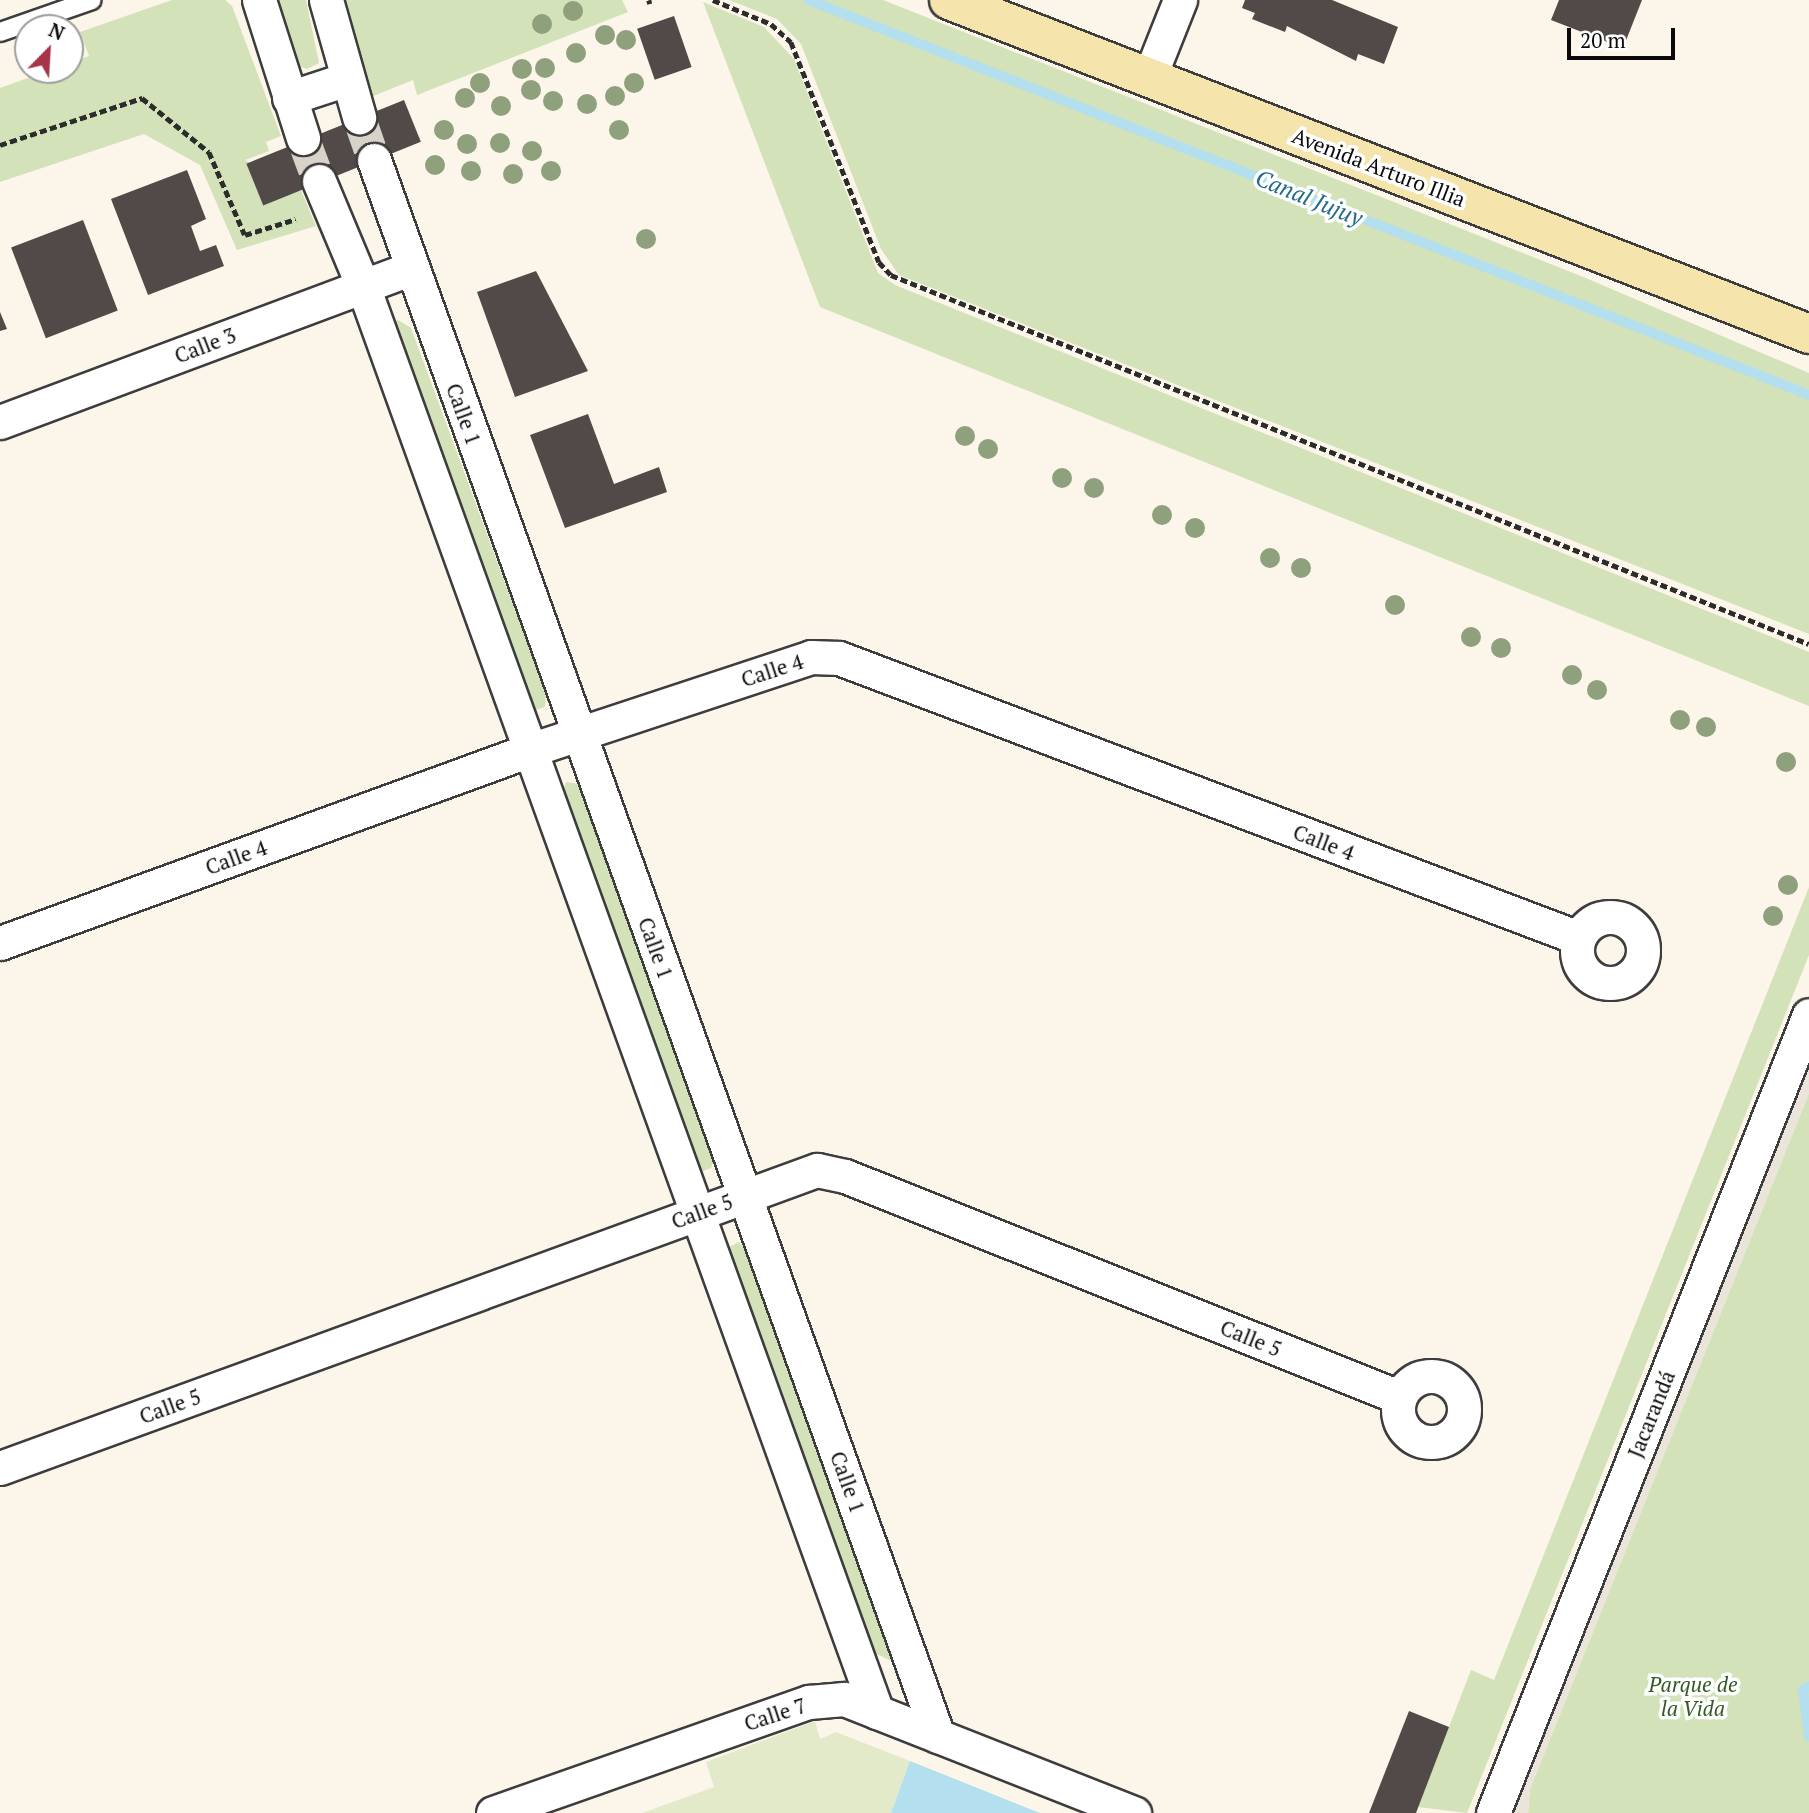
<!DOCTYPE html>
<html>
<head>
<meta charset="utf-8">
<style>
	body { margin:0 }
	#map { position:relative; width:1809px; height:1813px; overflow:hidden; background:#fcf6ea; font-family:"PT Serif",serif }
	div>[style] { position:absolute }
	.green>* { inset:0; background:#d3e2b8 }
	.pitch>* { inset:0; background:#e3eac9 }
	.plaza>* { inset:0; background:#eae4db }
	.water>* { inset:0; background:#b4dfee }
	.stream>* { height:10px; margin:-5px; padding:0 5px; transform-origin:5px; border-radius:5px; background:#b4dfee }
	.building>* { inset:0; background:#514a48; transform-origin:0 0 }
	.minor-tunnel>* { height:33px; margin-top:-16.5px; transform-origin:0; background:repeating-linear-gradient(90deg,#d8d3c8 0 33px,transparent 0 50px) }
	.path>* { height:4.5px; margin-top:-2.25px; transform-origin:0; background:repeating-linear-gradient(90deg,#2c2c2c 0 7px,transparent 0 10.5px) }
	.roads { filter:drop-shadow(2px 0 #3d3d3d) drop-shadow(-2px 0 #3d3d3d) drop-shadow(0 2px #3d3d3d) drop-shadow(0 -2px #3d3d3d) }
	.service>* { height:18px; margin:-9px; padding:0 9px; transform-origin:9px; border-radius:9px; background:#fff }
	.minor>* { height:33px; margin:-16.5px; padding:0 16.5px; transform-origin:16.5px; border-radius:16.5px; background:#fff }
	.minor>.ring { margin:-16.5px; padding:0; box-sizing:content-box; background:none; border:33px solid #fff; border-radius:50% }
	.secondary>* { height:38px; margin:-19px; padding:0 19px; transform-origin:19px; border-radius:19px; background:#f5e4ac }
	.trees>* { width:20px; height:20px; margin:-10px; border-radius:50%; background:#8fa07d }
	span { translate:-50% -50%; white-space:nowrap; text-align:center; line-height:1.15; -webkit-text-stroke:7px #fff; paint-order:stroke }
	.street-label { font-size:21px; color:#0a0a0a }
	.park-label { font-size:21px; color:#355923; font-style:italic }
	.water-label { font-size:23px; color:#246b8b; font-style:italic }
	.north { position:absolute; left:14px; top:14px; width:70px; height:70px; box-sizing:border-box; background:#fff; border:2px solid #9d9d9d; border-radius:50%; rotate:24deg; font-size:19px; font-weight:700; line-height:28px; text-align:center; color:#0a0a0a }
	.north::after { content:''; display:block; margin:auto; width:24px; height:32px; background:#a83448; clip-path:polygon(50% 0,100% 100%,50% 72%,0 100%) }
	.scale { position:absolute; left:1567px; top:28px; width:108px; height:32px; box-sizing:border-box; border:4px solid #0a0a0a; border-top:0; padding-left:9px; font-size:21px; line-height:24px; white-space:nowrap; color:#0a0a0a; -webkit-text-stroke:5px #fff; paint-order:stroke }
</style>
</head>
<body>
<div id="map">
	<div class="green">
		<div style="clip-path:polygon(172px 0,225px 0,232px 6px,281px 136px,266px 142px,269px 151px,245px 160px,300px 188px,316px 226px,237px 250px,200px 165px,144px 134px,0 182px,0 88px,50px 70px,70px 70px,70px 63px,89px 56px,80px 32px)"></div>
		<div style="clip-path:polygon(275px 0,306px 0,319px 63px,307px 69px,295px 65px)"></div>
		<div style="clip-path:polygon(339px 0,622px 0,628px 12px,417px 95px,413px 80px,371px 97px,354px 63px)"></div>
		<div style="clip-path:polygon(729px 0,883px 0,1581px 276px,1809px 373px,1809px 634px,899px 275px,881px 249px,801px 44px,777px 19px)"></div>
		<div style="clip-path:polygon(703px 2px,764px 27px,794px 59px,878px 273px,895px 285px,1809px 652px,1809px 706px,820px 307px)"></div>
		<div style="clip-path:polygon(398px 320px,411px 328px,546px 694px,545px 707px,536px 710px,526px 701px,390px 323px)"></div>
		<div style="clip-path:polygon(566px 782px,579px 784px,714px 1160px,711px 1168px,703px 1171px,694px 1161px,563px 791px)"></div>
		<div style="clip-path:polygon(1809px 887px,1809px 955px,1467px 1813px,1418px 1807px,1471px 1670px,1494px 1680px)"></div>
		<div style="clip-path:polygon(1809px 1093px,1809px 1813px,1528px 1813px,1530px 1789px)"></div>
		<div style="clip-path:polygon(739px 1242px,746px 1250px,894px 1662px,874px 1653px,727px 1258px,729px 1247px)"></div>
	</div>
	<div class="pitch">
		<div style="clip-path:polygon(815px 1721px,820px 1739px,836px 1732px,910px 1761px,891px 1813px,642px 1813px,714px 1787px,706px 1762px)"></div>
	</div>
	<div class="plaza">
		<div style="clip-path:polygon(1809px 1056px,1809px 1093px,1530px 1789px,1528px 1813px,1513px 1813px,1516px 1788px)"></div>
	</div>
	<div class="water">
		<div style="clip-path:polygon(910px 1761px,1040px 1813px,891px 1813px)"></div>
	</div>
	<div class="stream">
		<div style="left:809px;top:0;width:1075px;rotate:21.55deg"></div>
		<div style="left:1809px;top:1686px;width:7px;rotate:146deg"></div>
		<div style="left:1803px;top:1690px;width:47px;rotate:82.7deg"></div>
	</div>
	<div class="building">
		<div style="clip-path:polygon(1245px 0,1332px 0,1398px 27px,1384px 64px,1358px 54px,1356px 61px,1287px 26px,1285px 32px,1252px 19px,1255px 13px,1242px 8px)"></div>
		<div style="clip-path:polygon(1559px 0,1642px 0,1623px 48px,1551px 20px)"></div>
		<div style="left:674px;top:16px;width:54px;height:39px;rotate:71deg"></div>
		<div style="left:404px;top:100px;width:45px;height:170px;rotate:68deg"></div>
		<div style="clip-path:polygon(187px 170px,206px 219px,191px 226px,200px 251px,216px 245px,224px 266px,148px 295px,111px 199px)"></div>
		<div style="left:83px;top:220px;width:97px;height:77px;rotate:69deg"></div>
		<div style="clip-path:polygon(536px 271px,588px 371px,515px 397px,477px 292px)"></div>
		<div style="clip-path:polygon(0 312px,7px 329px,0 331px)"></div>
		<div style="clip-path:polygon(588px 414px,614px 484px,659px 467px,667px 492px,565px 528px,530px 435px)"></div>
		<div style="clip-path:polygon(1409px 1711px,1449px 1727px,1416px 1813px,1369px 1813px)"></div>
	</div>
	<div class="minor-tunnel">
		<div style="left:359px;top:117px;width:46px;rotate:70.8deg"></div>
		<div style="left:303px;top:138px;width:46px;rotate:69.6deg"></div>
	</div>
	<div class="path">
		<div style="left:649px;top:0;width:4px;rotate:76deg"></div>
		<div style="left:713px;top:0;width:63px;rotate:22.5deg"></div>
		<div style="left:771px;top:24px;width:27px;rotate:42deg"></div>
		<div style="left:791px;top:42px;width:237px;rotate:68.2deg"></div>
		<div style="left:879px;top:262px;width:18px;rotate:47deg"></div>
		<div style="left:891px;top:275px;width:989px;rotate:21.9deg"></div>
		<div style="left:0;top:145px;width:150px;rotate:-18.3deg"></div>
		<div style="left:142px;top:98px;width:86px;rotate:38.9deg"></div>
		<div style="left:209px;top:152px;width:90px;rotate:66.6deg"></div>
		<div style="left:245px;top:235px;width:53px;rotate:-17.4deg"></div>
	</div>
	<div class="roads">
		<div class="service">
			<div style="left:0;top:32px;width:97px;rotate:-19.2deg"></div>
		</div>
		<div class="minor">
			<div style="left:259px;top:0;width:145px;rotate:72.3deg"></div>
			<div style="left:326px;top:0;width:122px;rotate:74.2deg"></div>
			<div style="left:1149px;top:78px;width:84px;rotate:-68.3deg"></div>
			<div style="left:289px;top:98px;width:61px;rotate:-18.1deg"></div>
			<div style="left:374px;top:160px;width:1674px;rotate:70.31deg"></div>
			<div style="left:319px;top:181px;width:114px;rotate:67.3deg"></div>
			<div style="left:363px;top:286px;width:1516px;rotate:70.18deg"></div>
			<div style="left:0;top:422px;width:439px;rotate:-20.5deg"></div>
			<div class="ring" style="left:1577px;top:917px;width:33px;height:33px"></div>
			<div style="left:0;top:943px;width:564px;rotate:-20.01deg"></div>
			<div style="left:530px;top:750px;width:296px;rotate:-18.3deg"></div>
			<div style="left:811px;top:657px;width:28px;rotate:2deg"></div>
			<div style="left:839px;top:658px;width:791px;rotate:20.73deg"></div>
			<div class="ring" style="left:1398px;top:1376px;width:33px;height:33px"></div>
			<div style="left:0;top:1468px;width:870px;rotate:-20.04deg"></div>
			<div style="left:817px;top:1170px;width:29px;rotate:12deg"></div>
			<div style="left:845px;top:1176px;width:596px;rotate:21.75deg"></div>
			<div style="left:493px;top:1813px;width:335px;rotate:-19.4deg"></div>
			<div style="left:809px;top:1702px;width:35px;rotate:-5deg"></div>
			<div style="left:844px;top:1699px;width:312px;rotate:21.5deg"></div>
			<div style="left:1493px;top:1813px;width:858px;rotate:-68.4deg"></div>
		</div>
		<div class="secondary">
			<div style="left:949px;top:0;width:923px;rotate:21.22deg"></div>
		</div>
	</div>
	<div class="trees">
		<div style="left:573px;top:11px"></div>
		<div style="left:542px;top:24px"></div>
		<div style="left:605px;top:35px"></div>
		<div style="left:626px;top:40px"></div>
		<div style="left:576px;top:53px"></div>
		<div style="left:545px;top:68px"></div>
		<div style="left:522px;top:69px"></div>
		<div style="left:480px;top:83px"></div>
		<div style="left:634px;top:83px"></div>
		<div style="left:531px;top:90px"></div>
		<div style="left:615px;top:96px"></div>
		<div style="left:465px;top:98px"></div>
		<div style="left:553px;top:101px"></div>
		<div style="left:587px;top:104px"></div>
		<div style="left:501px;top:106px"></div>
		<div style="left:444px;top:130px"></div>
		<div style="left:619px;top:130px"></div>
		<div style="left:500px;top:143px"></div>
		<div style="left:467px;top:144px"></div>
		<div style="left:532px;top:151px"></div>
		<div style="left:435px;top:165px"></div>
		<div style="left:471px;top:171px"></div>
		<div style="left:551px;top:171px"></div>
		<div style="left:513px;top:174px"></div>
		<div style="left:646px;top:239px"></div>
		<div style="left:965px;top:436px"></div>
		<div style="left:988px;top:449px"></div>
		<div style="left:1062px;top:478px"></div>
		<div style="left:1094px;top:488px"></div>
		<div style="left:1162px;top:515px"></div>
		<div style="left:1195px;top:528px"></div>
		<div style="left:1270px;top:558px"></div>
		<div style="left:1301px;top:568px"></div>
		<div style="left:1395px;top:605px"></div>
		<div style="left:1471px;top:637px"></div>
		<div style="left:1501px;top:648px"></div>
		<div style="left:1572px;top:675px"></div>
		<div style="left:1597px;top:690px"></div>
		<div style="left:1680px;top:720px"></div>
		<div style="left:1706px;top:727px"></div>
		<div style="left:1786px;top:762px"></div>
		<div style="left:1788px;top:885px"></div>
		<div style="left:1773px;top:916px"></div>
	</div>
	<div class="street-label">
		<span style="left:1379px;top:167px;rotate:21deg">Avenida Arturo Illia</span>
		<span style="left:205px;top:345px;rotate:-21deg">Calle 3</span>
		<span style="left:464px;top:414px;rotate:70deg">Calle 1</span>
		<span style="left:772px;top:670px;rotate:-18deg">Calle 4</span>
		<span style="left:1324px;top:842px;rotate:21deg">Calle 4</span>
		<span style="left:236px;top:857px;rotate:-20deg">Calle 4</span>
		<span style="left:656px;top:948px;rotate:70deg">Calle 1</span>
		<span style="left:702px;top:1211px;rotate:-20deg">Calle 5</span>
		<span style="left:1251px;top:1338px;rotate:22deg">Calle 5</span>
		<span style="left:170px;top:1406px;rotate:-20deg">Calle 5</span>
		<span style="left:1651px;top:1414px;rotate:-68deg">Jacarandá</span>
		<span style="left:848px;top:1482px;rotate:70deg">Calle 1</span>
		<span style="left:775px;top:1714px;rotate:-18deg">Calle 7</span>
	</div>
	<div class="park-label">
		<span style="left:1693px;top:1696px">Parque de<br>la Vida</span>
	</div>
	<div class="water-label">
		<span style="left:1309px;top:198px;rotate:22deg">Canal Jujuy</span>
	</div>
	<div class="north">N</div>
	<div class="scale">20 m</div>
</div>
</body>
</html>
